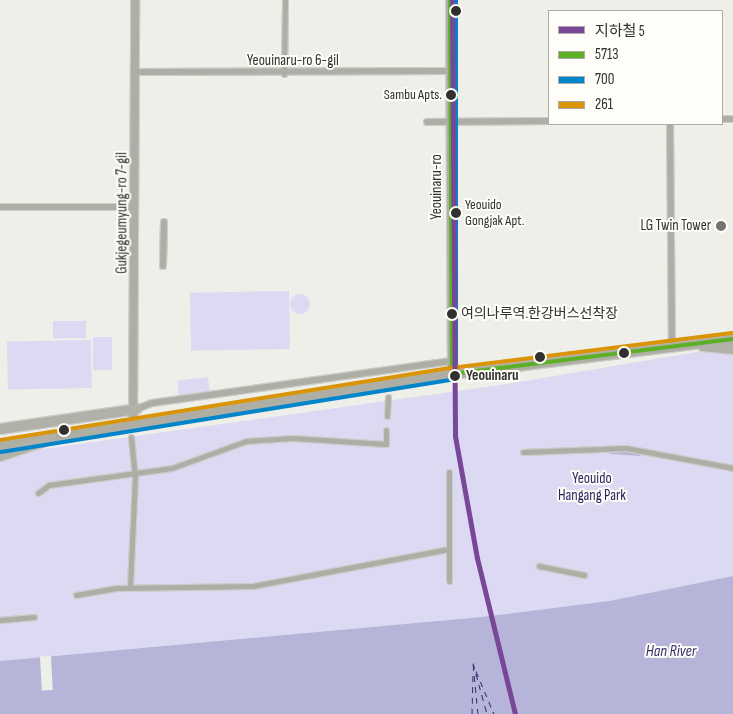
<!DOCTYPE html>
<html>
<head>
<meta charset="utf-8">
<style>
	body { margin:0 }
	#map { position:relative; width:733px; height:714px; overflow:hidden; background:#efefea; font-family:"Sofia Sans Condensed","Noto Sans KR",sans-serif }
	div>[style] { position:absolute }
	.green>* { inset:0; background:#dbdaf2; transform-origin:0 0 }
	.round { border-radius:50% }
	.water>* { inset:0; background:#b6b4d9 }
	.pier>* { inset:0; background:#efefea; transform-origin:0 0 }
	.canal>* { height:7px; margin:-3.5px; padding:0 3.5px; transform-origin:3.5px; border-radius:3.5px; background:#b6b4d9 }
	.ferry>* { height:1px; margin-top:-0.5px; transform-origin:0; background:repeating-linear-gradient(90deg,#382d6f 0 6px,transparent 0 11px) }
	.roads { filter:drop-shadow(1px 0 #ccccc9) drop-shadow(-1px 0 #ccccc9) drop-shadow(0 1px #ccccc9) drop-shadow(0 -1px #ccccc9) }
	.pedestrian>* { height:5px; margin:-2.5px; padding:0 2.5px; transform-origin:2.5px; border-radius:2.5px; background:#aeaea7 }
	.minor>* { height:6px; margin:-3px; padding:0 3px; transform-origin:3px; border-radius:3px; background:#aeaea7 }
	.tertiary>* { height:8px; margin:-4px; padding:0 4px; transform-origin:4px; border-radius:4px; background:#aeaea7 }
	.secondary>* { height:9px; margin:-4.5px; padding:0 4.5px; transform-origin:4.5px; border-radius:4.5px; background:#aeaea4 }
	.primary>* { height:10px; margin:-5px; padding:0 5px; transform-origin:5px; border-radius:5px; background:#b2b1a9 }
	.bus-1>* { height:4px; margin:-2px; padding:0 2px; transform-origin:2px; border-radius:2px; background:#5bb025 }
	.bus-2>* { height:4px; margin:-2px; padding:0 2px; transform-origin:2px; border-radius:2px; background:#0085ca }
	.bus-3>* { height:4px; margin:-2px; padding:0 2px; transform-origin:2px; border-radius:2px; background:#d99407 }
	.metro-1>* { height:5px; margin:-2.5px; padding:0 2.5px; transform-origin:2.5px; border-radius:2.5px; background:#794698 }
	.dots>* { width:14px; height:14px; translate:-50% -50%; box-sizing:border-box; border:2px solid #fefdf7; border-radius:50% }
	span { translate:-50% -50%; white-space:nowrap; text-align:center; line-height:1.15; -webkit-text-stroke:4px #fefdf7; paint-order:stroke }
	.bus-label { font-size:14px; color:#31302e }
	.right { translate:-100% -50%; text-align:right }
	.left { translate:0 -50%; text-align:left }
	.street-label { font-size:15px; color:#31302e }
	.poi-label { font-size:15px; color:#31302e }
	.stop-label { font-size:15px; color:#31302e; font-weight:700 }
	.park-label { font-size:15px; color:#2b1f5f }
	.water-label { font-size:16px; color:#382d6f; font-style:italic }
	.legend { position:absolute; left:548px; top:10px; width:175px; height:115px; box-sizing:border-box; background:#fefdf7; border:1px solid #acaba7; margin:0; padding:6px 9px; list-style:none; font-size:15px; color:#31302e }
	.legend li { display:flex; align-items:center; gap:10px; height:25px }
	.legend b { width:25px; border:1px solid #acaba7 }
</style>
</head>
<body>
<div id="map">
	<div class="green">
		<div style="left:289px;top:291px;width:58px;height:99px;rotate:89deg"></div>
		<div class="round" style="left:290px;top:294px;width:20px;height:20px"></div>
		<div style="left:86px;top:321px;width:17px;height:33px;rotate:90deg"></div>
		<div style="left:93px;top:337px;width:19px;height:33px"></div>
		<div style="left:91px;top:340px;width:48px;height:84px;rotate:89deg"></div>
		<div style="clip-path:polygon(733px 346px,733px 576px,609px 601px,481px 617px,0 661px,0 455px,507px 384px)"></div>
		<div style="left:208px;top:377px;width:17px;height:31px;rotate:83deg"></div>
	</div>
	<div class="water">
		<div style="clip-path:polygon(733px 576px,733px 714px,0 714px,0 661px,481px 617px,609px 601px)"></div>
	</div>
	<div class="pier">
		<div style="left:51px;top:656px;width:34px;height:11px;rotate:87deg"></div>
	</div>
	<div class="canal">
		<div style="left:611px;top:450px;width:27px;rotate:4deg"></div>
	</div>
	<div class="ferry">
		<div style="left:476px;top:671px;width:47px;rotate:67.3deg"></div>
		<div style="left:472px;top:714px;width:42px;rotate:-88.6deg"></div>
		<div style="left:478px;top:714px;width:51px;rotate:-95.6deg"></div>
		<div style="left:473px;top:663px;width:53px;rotate:74.6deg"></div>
	</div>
	<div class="roads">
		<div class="pedestrian">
			<div style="left:284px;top:74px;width:74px;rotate:-89.2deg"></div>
			<div style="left:387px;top:416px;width:19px;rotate:-87deg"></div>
			<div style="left:523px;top:452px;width:103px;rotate:-2.2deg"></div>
			<div style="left:626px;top:448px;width:109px;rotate:10.6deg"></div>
			<div style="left:38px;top:493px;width:14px;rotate:-36deg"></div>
			<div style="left:49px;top:485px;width:124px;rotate:-7.9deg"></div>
			<div style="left:172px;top:468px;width:79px;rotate:-20deg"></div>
			<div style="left:246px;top:441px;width:47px;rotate:-3.7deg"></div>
			<div style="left:293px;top:438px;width:93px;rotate:3.7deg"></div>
			<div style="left:386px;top:444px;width:14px;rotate:-90deg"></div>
			<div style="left:539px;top:566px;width:46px;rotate:11.3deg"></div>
			<div style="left:449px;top:581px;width:109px;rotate:-90deg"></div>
			<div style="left:130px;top:587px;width:109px;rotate:-87.4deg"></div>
			<div style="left:135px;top:478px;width:41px;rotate:-95.6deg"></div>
			<div style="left:76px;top:595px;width:41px;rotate:-9.9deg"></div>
			<div style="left:116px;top:588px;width:137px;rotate:-0.8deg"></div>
			<div style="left:253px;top:586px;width:199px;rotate:-10.7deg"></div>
			<div style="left:0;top:620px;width:34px;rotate:-5deg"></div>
		</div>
		<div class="minor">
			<div style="left:136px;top:72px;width:314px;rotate:-0.2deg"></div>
			<div style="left:722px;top:119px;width:11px"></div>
			<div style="left:427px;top:122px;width:122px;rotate:-0.5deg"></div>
			<div style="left:670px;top:124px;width:225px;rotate:89.5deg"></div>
			<div style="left:0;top:207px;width:135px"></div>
			<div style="left:163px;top:266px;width:44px;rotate:-88.7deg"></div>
			<div style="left:137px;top:409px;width:16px;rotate:-22deg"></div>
			<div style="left:152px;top:403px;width:303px;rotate:-8deg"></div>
		</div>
		<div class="tertiary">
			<div style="left:450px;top:0;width:374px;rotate:89.7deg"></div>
			<div style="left:133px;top:426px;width:426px;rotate:-89.7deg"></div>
		</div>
		<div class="secondary">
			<div style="left:0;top:446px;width:458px;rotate:-9.1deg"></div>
			<div style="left:452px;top:374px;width:283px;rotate:-7.1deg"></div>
		</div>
		<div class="primary">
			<div style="left:703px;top:346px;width:30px;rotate:6deg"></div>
			<div style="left:0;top:429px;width:138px;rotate:-8.3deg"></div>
			<div style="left:0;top:456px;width:54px;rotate:-18.4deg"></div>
		</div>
	</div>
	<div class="bus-1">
		<div style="left:450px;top:0;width:374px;rotate:89.7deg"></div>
		<div style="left:452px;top:374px;width:283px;rotate:-7.1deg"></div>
	</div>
	<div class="bus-2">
		<div style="left:1px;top:452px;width:461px;rotate:-9.1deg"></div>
		<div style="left:456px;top:379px;width:379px;rotate:-90deg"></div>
	</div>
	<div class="bus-3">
		<div style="left:0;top:440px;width:457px;rotate:-9.1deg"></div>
		<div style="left:451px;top:368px;width:283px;rotate:-7.1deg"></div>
	</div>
	<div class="metro-1">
		<div style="left:452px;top:0;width:436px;rotate:89.6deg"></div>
		<div style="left:455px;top:436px;width:124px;rotate:79.8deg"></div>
		<div style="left:477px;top:558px;width:161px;rotate:76.3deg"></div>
	</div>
	<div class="dots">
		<div style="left:456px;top:11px;background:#31302e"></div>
		<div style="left:451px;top:95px;background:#31302e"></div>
		<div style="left:456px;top:213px;background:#31302e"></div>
		<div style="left:721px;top:226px;background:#747370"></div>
		<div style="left:452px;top:314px;background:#31302e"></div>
		<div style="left:624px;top:353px;background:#31302e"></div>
		<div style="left:540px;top:357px;background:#31302e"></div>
		<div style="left:455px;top:376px;background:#31302e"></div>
		<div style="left:64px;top:430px;background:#31302e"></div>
	</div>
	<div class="bus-label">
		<span class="right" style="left:442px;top:95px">Sambu Apts.</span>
		<span class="left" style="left:465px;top:213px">Yeouido<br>Gongjak Apt.</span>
		<span class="left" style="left:461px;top:314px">여의나루역.한강버스선착장</span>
	</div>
	<div class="street-label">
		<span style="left:293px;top:61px">Yeouinaru-ro 6-gil</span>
		<span style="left:437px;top:187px;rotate:-90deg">Yeouinaru-ro</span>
		<span style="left:122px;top:213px;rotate:-90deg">Gukjegeumyung-ro 7-gil</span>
	</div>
	<div class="poi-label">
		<span class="right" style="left:711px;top:226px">LG Twin Tower</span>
	</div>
	<div class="stop-label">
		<span class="left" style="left:466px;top:376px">Yeouinaru</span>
	</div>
	<div class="park-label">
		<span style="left:592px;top:487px">Yeouido<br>Hangang Park</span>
	</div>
	<div class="water-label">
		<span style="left:671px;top:652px">Han River</span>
	</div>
	<ul class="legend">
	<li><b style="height:6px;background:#794698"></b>지하철 5</li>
	<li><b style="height:6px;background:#5bb025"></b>5713</li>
	<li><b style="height:6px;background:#0085ca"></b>700</li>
	<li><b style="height:6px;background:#d99407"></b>261</li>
	</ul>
</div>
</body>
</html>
